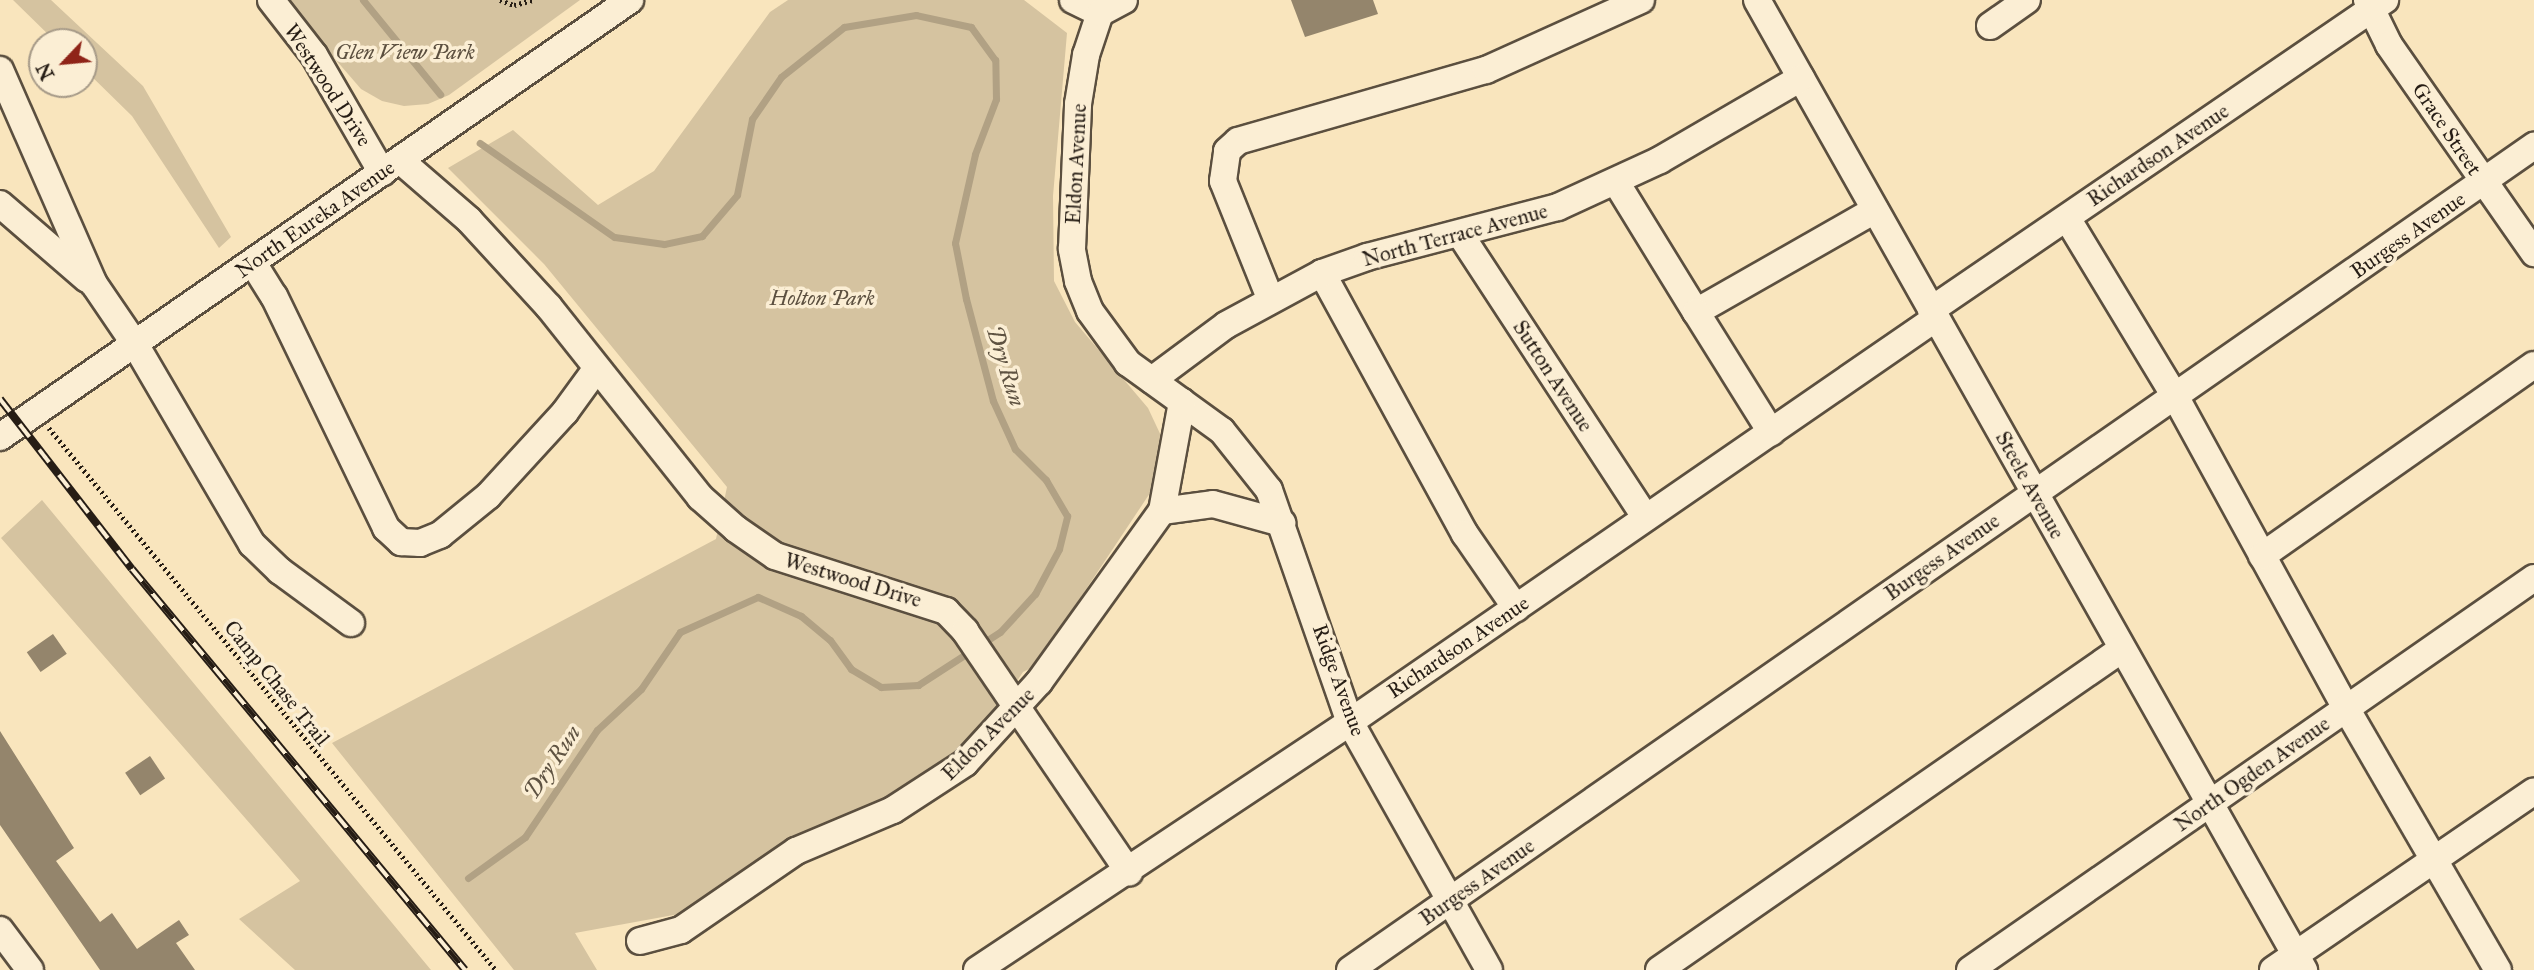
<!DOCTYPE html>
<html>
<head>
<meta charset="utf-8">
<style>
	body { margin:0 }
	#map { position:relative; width:2534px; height:970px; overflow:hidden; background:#f9e5bd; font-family:"IM FELL Great Primer",serif }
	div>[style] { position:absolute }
	.green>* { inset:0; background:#d5c3a0 }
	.stream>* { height:7px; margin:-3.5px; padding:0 3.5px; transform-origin:3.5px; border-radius:3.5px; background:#b1a184 }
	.building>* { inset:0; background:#94856c; transform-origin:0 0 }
	.path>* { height:4.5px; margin-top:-2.25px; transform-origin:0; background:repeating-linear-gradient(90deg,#261d15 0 2px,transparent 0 5.5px) }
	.roads { filter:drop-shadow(2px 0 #5b4f3f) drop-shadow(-2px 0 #5b4f3f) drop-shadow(0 2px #5b4f3f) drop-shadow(0 -2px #5b4f3f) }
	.minor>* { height:26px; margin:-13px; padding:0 13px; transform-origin:13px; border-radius:13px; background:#fbeed4 }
	.rail>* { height:8px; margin-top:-4px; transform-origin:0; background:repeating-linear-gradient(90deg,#fbeed4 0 16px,#261d15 0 32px); box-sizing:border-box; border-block:2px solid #261d15 }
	span { translate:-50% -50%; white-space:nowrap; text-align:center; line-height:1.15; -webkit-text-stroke:7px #fbeed4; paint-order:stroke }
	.park-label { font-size:21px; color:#5b4f3f; font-style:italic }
	.street-label { font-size:21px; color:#261d15 }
	.water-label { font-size:23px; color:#5e5241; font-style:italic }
	.north { position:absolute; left:28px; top:28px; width:70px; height:70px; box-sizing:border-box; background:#fbeed4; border:2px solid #a69a88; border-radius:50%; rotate:244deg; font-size:19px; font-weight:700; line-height:28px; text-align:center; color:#261d15 }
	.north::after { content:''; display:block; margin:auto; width:24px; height:32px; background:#8f2418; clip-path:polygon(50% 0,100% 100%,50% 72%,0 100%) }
</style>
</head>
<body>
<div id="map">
	<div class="green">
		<div style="clip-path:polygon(13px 0,51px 0,143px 86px,231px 237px,219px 248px,132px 116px,84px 69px,84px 42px,56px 42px)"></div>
		<div style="clip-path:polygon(284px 0,580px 0,449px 95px,428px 104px,404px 106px,382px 101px,361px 89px)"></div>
		<div style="clip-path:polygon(788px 0,1024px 0,1067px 33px,1053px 196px,1054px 281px,1075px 322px,1148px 408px,1163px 440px,1158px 481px,1035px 666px,1023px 672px,974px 745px,912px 792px,690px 912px,575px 933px,597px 970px,514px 970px,332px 743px,716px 539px,727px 487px,544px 264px,448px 168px,513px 130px,598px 205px,654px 171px,770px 12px)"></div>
		<div style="clip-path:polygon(42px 500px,431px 970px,295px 970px,239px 919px,300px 881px,1px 538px)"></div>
	</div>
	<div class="stream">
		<div style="left:363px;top:0;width:122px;rotate:50.7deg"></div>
		<div style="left:468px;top:878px;width:70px;rotate:-35.7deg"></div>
		<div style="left:525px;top:837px;width:129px;rotate:-56.1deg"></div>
		<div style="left:597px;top:730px;width:60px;rotate:-43deg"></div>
		<div style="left:641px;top:689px;width:69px;rotate:-55.6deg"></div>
		<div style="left:680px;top:632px;width:85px;rotate:-24.2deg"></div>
		<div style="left:758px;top:597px;width:47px;rotate:23.8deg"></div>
		<div style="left:801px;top:616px;width:38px;rotate:40deg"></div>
		<div style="left:830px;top:640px;width:36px;rotate:54deg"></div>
		<div style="left:851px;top:669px;width:35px;rotate:31deg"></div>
		<div style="left:881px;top:687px;width:37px;rotate:-3deg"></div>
		<div style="left:918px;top:685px;width:98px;rotate:-32.9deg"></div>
		<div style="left:1000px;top:632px;width:52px;rotate:-47.4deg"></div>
		<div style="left:1035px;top:594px;width:51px;rotate:-61.9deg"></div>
		<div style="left:1059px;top:549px;width:34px;rotate:-76deg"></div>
		<div style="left:1067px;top:516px;width:42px;rotate:-120.3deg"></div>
		<div style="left:1046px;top:480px;width:44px;rotate:-135deg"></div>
		<div style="left:1015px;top:449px;width:53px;rotate:-114.6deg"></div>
		<div style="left:993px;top:401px;width:106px;rotate:-104.8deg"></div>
		<div style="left:966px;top:299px;width:57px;rotate:-101.1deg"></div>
		<div style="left:955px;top:243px;width:91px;rotate:-77.3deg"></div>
		<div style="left:975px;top:154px;width:59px;rotate:-69.1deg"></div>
		<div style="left:996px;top:99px;width:39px;rotate:-91deg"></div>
		<div style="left:995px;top:60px;width:41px;rotate:-126deg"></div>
		<div style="left:971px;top:27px;width:56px;rotate:-167.7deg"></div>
		<div style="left:916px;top:15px;width:73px;rotate:170.5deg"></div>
		<div style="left:844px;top:27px;width:80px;rotate:141.6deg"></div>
		<div style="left:781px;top:77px;width:51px;rotate:124.6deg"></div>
		<div style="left:752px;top:119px;width:77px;rotate:101.2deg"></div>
		<div style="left:737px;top:195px;width:54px;rotate:130.5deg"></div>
		<div style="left:702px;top:236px;width:39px;rotate:168deg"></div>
		<div style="left:664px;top:244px;width:50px;rotate:-172deg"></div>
		<div style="left:614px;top:237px;width:164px;rotate:-145deg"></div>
	</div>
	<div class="building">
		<div style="clip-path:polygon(1291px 0,1373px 0,1378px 14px,1305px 37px)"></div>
		<div style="left:53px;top:634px;width:24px;height:32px;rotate:55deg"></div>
		<div style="clip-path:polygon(0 731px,74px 848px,56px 861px,100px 922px,112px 913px,137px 949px,179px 920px,189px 935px,176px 943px,195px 970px,100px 970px,0 825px)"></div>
		<div style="left:150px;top:756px;width:27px;height:30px;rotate:56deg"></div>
	</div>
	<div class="path">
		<div style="left:500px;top:0;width:15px;rotate:20deg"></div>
		<div style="left:514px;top:5px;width:20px;rotate:-15deg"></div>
		<div style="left:49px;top:428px;width:703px;rotate:50.49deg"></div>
	</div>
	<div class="roads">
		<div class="minor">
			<div style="left:271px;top:0;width:70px;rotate:52deg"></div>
			<div style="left:314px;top:55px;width:136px;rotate:60deg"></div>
			<div style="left:1073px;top:0;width:30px;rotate:26deg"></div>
			<div style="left:1757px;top:0;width:1114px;rotate:60.58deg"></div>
			<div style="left:2367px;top:0;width:50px;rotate:63.9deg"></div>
			<div style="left:2389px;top:45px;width:254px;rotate:55.1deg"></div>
			<div style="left:1990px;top:26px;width:45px;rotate:-35.1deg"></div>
			<div style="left:0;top:70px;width:234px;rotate:66.3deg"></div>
			<div style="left:94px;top:284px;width:73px;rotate:55.7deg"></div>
			<div style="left:135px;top:344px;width:232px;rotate:59.7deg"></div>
			<div style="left:252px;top:544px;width:39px;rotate:44deg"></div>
			<div style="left:280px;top:571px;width:88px;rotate:36.2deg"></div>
			<div style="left:401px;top:161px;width:90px;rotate:40.9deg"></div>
			<div style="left:469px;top:220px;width:118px;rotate:47.4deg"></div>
			<div style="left:549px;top:307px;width:243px;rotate:51.5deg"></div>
			<div style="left:700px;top:497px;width:48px;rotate:41.6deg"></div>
			<div style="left:736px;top:529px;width:47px;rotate:34.7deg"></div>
			<div style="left:775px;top:556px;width:180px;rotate:17.8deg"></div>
			<div style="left:946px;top:611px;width:28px;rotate:46deg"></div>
			<div style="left:965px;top:631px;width:292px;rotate:55.8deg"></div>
			<div style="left:1616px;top:182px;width:153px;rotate:58.4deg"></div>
			<div style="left:1696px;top:312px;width:206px;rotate:-29.7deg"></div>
			<div style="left:0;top:204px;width:115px;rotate:40.8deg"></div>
			<div style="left:2067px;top:218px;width:208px;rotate:58.8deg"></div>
			<div style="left:2175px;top:396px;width:356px;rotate:61.3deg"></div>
			<div style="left:2346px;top:708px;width:303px;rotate:59.9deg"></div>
			<div style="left:1460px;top:234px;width:339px;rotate:56.8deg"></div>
			<div style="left:253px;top:263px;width:39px;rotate:58deg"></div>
			<div style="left:274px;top:296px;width:258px;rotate:64.2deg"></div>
			<div style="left:386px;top:528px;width:21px;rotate:43deg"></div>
			<div style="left:401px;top:542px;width:19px;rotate:3deg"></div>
			<div style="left:420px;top:543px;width:22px;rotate:-22deg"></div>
			<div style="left:440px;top:535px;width:62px;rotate:-39.1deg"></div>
			<div style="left:488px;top:496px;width:114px;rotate:-47.5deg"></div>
			<div style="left:565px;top:412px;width:54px;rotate:-54deg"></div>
			<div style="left:1322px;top:273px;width:298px;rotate:61.3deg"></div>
			<div style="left:1465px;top:534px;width:90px;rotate:55.4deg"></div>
			<div style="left:1270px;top:298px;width:126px;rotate:-111.9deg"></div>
			<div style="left:1223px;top:181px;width:30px;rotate:-82deg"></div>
			<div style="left:1227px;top:151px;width:15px;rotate:-42deg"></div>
			<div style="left:1238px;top:141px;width:258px;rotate:-16deg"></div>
			<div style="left:1486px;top:70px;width:170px;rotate:-24.3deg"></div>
			<div style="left:1931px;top:310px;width:550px;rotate:-34.33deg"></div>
			<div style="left:1696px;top:312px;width:142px;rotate:58deg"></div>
			<div style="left:1152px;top:380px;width:92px;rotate:-36.6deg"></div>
			<div style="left:1226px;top:325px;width:109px;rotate:-28.4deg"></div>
			<div style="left:1322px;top:273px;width:48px;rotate:-19.6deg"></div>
			<div style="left:1367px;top:257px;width:197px;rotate:-14.7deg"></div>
			<div style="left:1558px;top:207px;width:112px;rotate:-24.7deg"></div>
			<div style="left:1660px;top:160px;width:163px;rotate:-30.2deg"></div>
			<div style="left:1182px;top:402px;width:49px;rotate:35.9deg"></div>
			<div style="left:1222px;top:431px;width:75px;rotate:51.5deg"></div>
			<div style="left:1269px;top:490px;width:246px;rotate:70.8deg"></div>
			<div style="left:1350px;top:722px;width:284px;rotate:60.7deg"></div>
			<div style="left:0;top:437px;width:767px;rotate:-34.75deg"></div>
			<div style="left:1162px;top:511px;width:51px;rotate:-7.8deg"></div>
			<div style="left:1213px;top:504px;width:72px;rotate:15.4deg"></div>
			<div style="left:2262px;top:556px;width:332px;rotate:-35.1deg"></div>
			<div style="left:0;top:930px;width:50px;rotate:53.1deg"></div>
			<div style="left:640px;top:941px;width:42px;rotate:-15deg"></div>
			<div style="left:681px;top:930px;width:140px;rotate:-34.5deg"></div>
			<div style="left:796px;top:851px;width:105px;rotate:-22.9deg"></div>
			<div style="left:893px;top:810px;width:86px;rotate:-33.1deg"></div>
			<div style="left:965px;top:763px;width:110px;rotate:-47.6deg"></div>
			<div style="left:1039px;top:682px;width:211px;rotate:-54.3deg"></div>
			<div style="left:1162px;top:511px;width:111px;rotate:-79.6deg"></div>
			<div style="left:1182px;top:402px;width:67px;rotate:-144.2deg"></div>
			<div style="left:1128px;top:363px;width:64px;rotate:-126.2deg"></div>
			<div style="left:1090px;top:311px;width:32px;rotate:-112deg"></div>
			<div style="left:1078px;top:281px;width:33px;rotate:-101deg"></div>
			<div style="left:1072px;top:249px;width:145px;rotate:-87.6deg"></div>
			<div style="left:1078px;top:104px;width:50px;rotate:-80.7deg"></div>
			<div style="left:1086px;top:55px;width:44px;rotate:-71.6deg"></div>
			<div style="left:1100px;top:13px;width:27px;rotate:-28deg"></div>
			<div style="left:977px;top:970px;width:448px;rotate:-33.6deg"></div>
			<div style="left:1350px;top:722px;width:712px;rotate:-34.58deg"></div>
			<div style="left:1350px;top:970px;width:1443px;rotate:-34.84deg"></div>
			<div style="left:1659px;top:970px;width:563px;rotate:-34.73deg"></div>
			<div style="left:1970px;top:970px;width:687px;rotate:-34.8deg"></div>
			<div style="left:2273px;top:970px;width:316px;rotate:-34.4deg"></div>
		</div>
	</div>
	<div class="rail">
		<div style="left:0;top:399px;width:215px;rotate:52.2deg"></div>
		<div style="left:132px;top:569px;width:521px;rotate:50.29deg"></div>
	</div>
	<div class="park-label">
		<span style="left:405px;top:52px">Glen View Park</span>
		<span style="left:822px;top:298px">Holton Park</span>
	</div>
	<div class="street-label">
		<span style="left:328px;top:85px;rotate:57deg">Westwood Drive</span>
		<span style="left:2447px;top:129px;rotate:56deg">Grace Street</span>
		<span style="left:2158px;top:155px;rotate:-34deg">Richardson Avenue</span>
		<span style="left:1076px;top:164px;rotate:-87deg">Eldon Avenue</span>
		<span style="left:315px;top:219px;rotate:-35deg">North Eureka Avenue</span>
		<span style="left:1455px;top:235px;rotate:-15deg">North Terrace Avenue</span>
		<span style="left:2408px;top:235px;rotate:-35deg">Burgess Avenue</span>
		<span style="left:1553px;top:376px;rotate:57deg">Sutton Avenue</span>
		<span style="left:2030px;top:485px;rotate:61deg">Steele Avenue</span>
		<span style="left:1942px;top:557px;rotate:-35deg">Burgess Avenue</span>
		<span style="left:853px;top:580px;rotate:17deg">Westwood Drive</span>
		<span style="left:1458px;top:647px;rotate:-34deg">Richardson Avenue</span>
		<span style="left:1339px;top:680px;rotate:70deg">Ridge Avenue</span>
		<span style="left:277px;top:683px;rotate:51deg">Camp Chase Trail</span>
		<span style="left:988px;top:734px;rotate:-45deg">Eldon Avenue</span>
		<span style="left:2252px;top:774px;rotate:-35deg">North Ogden Avenue</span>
		<span style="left:1477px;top:882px;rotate:-35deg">Burgess Avenue</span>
	</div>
	<div class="water-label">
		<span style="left:1006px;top:366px;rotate:73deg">Dry Run</span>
		<span style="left:552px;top:762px;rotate:-56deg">Dry Run</span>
	</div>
	<div class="north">N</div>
</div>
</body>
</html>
